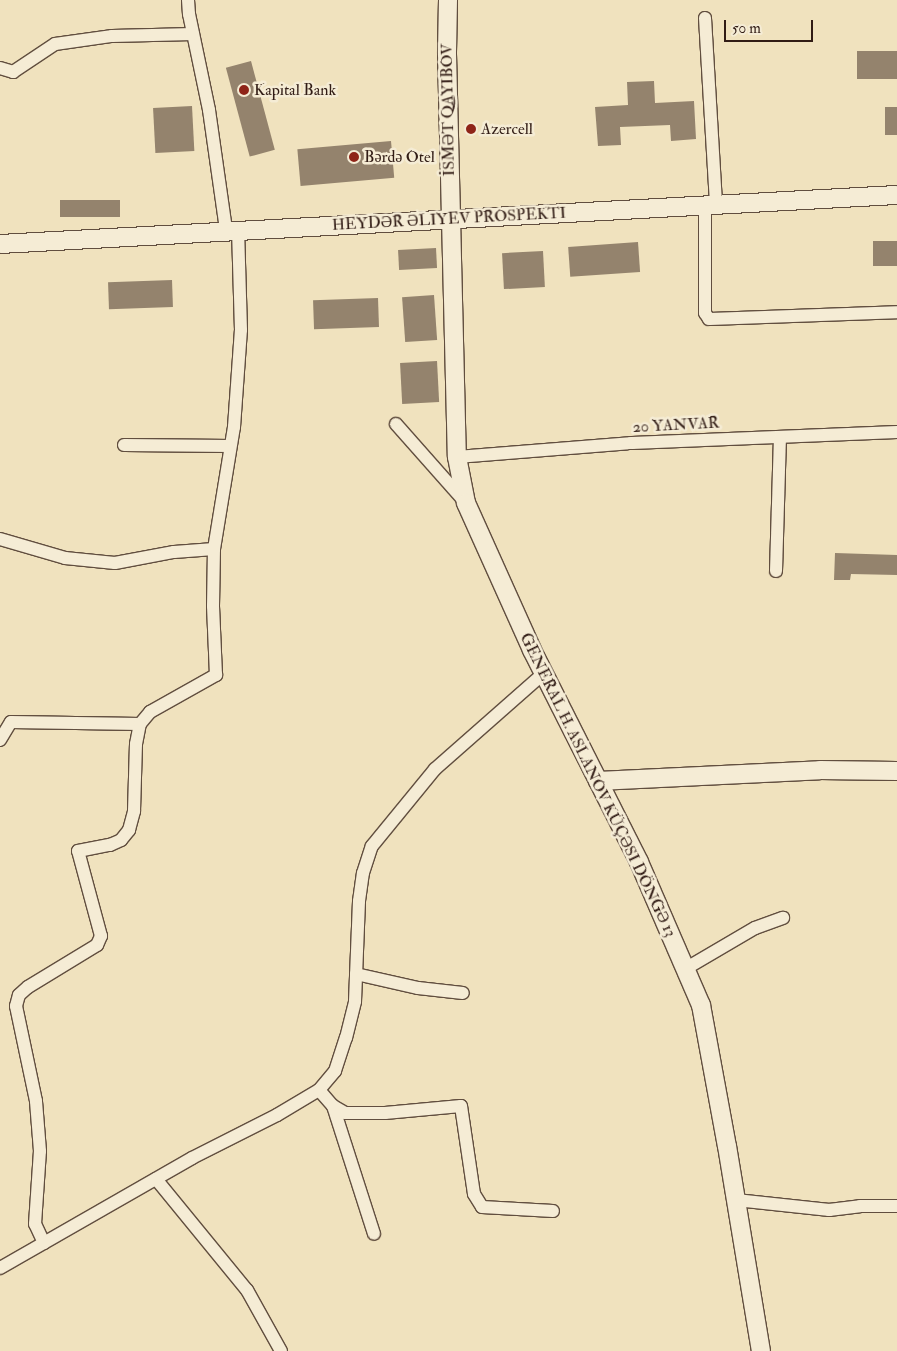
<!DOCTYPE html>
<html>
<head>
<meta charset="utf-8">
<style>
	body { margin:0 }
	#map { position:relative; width:897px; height:1351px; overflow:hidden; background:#f0e2be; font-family:"IM FELL Double Pica",serif }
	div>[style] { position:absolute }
	.building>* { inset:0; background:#94836d; transform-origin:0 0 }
	.roads { filter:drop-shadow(1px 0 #614e3f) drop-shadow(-1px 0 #614e3f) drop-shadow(0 1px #614e3f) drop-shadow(0 -1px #614e3f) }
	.minor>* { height:12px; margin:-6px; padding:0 6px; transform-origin:6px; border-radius:6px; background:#f5ecd5 }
	.secondary>* { height:18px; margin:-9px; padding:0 9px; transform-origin:9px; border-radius:9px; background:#f5ecd5 }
	.dots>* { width:14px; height:14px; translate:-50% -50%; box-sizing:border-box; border:2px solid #f5ecd5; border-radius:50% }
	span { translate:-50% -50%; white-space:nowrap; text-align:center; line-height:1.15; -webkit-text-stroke:5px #f5ecd5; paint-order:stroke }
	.poi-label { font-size:16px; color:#311c15 }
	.left { translate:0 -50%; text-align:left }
	.street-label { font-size:16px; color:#311c15 }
	.scale { position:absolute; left:724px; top:20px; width:89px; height:22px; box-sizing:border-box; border:2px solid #311c15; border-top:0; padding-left:6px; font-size:15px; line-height:18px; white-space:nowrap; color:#311c15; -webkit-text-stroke:4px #f5ecd5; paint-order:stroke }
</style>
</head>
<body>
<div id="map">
	<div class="building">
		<div style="left:897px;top:51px;width:28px;height:40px;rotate:90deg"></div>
		<div style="left:251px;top:61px;width:92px;height:26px;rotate:75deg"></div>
		<div style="clip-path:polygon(654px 81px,655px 103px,694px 101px,696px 139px,671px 141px,670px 125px,620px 127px,621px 145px,598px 146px,595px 107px,628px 105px,627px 82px)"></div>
		<div style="left:192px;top:106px;width:45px;height:39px;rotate:87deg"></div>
		<div style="left:885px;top:107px;width:12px;height:28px"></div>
		<div style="left:391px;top:141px;width:37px;height:94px;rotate:85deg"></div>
		<div style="left:120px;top:200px;width:17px;height:60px;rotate:90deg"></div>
		<div style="left:897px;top:241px;width:25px;height:24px;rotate:90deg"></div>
		<div style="left:638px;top:242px;width:30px;height:70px;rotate:86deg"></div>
		<div style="left:436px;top:248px;width:20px;height:38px;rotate:87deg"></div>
		<div style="left:543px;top:251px;width:36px;height:41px;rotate:87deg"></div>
		<div style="left:172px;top:280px;width:27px;height:64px;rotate:88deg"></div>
		<div style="left:434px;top:295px;width:45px;height:32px;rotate:86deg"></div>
		<div style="left:378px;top:298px;width:29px;height:65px;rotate:88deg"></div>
		<div style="left:437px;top:361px;width:41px;height:37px;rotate:87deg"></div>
		<div style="clip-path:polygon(835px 553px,897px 555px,897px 575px,851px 574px,850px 580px,834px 580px)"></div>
	</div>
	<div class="roads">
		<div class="minor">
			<div style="left:188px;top:0;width:14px;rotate:86deg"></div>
			<div style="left:189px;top:14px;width:98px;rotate:78.2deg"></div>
			<div style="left:209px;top:110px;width:121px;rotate:81.9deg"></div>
			<div style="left:705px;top:18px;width:187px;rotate:86.6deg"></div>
			<div style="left:0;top:68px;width:14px;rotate:17deg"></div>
			<div style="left:13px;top:72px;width:50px;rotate:-33.7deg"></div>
			<div style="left:55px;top:44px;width:58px;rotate:-8deg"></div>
			<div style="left:112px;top:36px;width:81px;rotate:-1.4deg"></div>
			<div style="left:705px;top:206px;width:107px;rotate:90deg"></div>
			<div style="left:705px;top:313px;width:7px;rotate:56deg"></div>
			<div style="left:709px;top:319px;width:188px;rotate:-2.1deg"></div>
			<div style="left:396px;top:424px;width:106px;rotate:48.5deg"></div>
			<div style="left:124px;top:445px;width:106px;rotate:0.5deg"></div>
			<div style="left:457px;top:457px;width:176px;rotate:-4.6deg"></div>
			<div style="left:632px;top:443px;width:265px;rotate:-2.4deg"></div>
			<div style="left:0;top:539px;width:68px;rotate:16.3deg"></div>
			<div style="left:65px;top:558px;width:50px;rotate:5.7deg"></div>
			<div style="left:115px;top:563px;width:60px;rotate:-10.6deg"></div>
			<div style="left:174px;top:552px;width:40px;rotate:-4.3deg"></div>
			<div style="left:776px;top:571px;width:134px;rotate:-88.3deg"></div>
			<div style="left:0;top:740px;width:21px;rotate:-59deg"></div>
			<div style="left:11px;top:722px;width:129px;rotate:0.9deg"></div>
			<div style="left:685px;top:969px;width:81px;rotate:-30.4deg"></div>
			<div style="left:755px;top:928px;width:30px;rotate:-20deg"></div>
			<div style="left:356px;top:974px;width:64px;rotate:12.7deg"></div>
			<div style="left:418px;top:988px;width:45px;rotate:6.3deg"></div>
			<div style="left:319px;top:1090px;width:21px;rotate:49deg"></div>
			<div style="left:333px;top:1106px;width:14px;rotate:30deg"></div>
			<div style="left:345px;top:1113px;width:40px"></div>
			<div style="left:385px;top:1113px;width:76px;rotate:-5.3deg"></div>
			<div style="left:461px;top:1106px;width:89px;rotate:81.6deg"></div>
			<div style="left:474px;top:1194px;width:15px;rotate:58deg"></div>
			<div style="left:482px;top:1207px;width:71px;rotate:3.2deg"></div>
			<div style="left:333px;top:1106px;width:134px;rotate:72.2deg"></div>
			<div style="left:156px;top:1179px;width:144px;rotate:50.7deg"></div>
			<div style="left:247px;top:1290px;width:70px;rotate:60.9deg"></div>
			<div style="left:736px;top:1200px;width:94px;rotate:6.1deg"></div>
			<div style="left:829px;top:1210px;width:31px;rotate:-7deg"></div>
			<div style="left:860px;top:1206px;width:37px"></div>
			<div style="left:44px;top:1243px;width:21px;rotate:-115deg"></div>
			<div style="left:35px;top:1224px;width:73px;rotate:-86.1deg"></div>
			<div style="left:40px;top:1151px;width:50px;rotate:-94.6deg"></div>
			<div style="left:36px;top:1101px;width:97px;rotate:-101.9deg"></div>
			<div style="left:16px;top:1006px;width:11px;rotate:-75deg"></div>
			<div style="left:19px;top:995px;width:12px;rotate:-42deg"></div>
			<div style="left:28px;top:987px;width:81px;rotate:-31.3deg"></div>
			<div style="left:97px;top:945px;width:10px;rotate:-66deg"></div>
			<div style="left:101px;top:936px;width:88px;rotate:-105.1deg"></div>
			<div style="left:78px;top:851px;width:33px;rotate:-11deg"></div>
			<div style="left:110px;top:845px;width:12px;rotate:-24deg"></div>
			<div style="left:121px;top:840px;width:13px;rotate:-51deg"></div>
			<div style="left:129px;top:830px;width:20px;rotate:-75deg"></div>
			<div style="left:134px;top:811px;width:67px;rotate:-88.3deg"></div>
			<div style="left:136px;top:744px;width:20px;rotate:-79deg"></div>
			<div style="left:140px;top:724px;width:16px;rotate:-50deg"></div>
			<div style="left:150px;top:712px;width:76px;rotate:-29.3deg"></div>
			<div style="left:216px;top:675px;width:69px;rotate:-92.5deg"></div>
			<div style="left:213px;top:606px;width:57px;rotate:-89deg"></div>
			<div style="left:214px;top:549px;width:124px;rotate:-80.7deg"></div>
			<div style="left:234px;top:427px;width:97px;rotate:-85.9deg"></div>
			<div style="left:241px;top:330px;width:101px;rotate:-91.7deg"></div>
			<div style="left:0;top:1268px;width:221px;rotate:-29.8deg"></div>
			<div style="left:192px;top:1158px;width:95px;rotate:-26.8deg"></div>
			<div style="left:277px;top:1115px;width:49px;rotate:-30.8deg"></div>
			<div style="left:319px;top:1090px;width:25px;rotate:-50deg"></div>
			<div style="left:335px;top:1071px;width:35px;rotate:-72deg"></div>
			<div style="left:346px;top:1038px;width:38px;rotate:-76deg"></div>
			<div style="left:355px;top:1001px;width:100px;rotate:-87.7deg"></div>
			<div style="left:359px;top:901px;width:28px;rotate:-82deg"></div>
			<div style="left:363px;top:873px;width:28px;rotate:-72deg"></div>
			<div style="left:372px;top:846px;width:99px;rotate:-50.7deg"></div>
			<div style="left:435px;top:769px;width:145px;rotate:-41.4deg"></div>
		</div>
		<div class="secondary">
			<div style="left:448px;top:0;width:54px;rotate:91.1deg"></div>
			<div style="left:447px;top:54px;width:403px;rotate:88.6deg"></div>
			<div style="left:457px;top:457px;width:47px;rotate:78.9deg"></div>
			<div style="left:466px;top:503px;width:161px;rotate:65.8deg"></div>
			<div style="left:532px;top:650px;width:237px;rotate:63.2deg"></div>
			<div style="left:639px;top:862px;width:156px;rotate:66.6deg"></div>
			<div style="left:701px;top:1005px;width:143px;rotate:79.6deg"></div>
			<div style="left:727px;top:1146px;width:208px;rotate:80.6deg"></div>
			<div style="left:0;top:244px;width:898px;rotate:-3.13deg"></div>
			<div style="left:598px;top:781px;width:222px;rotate:-2.8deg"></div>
			<div style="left:820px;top:770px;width:77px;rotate:0.7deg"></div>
		</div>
	</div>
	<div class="dots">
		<div style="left:244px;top:90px;background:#8f2418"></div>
		<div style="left:471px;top:129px;background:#8f2418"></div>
		<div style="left:354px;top:157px;background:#8f2418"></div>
	</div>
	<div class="poi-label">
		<span class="left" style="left:254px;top:90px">Kapital Bank</span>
		<span class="left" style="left:481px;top:129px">Azercell</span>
		<span class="left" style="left:364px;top:157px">Bərdə Otel</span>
	</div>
	<div class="street-label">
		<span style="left:448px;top:110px;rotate:-91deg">İSMƏT QAYIBOV</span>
		<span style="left:449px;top:219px;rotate:-3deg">HEYDƏR ƏLIYEV PROSPEKTI</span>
		<span style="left:676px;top:425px;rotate:-3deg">20 YANVAR</span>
		<span style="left:598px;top:785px;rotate:64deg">GENERAL H. ASLANOV KÜÇƏSI DÖNGƏ 13</span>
	</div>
	<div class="scale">50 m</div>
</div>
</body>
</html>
